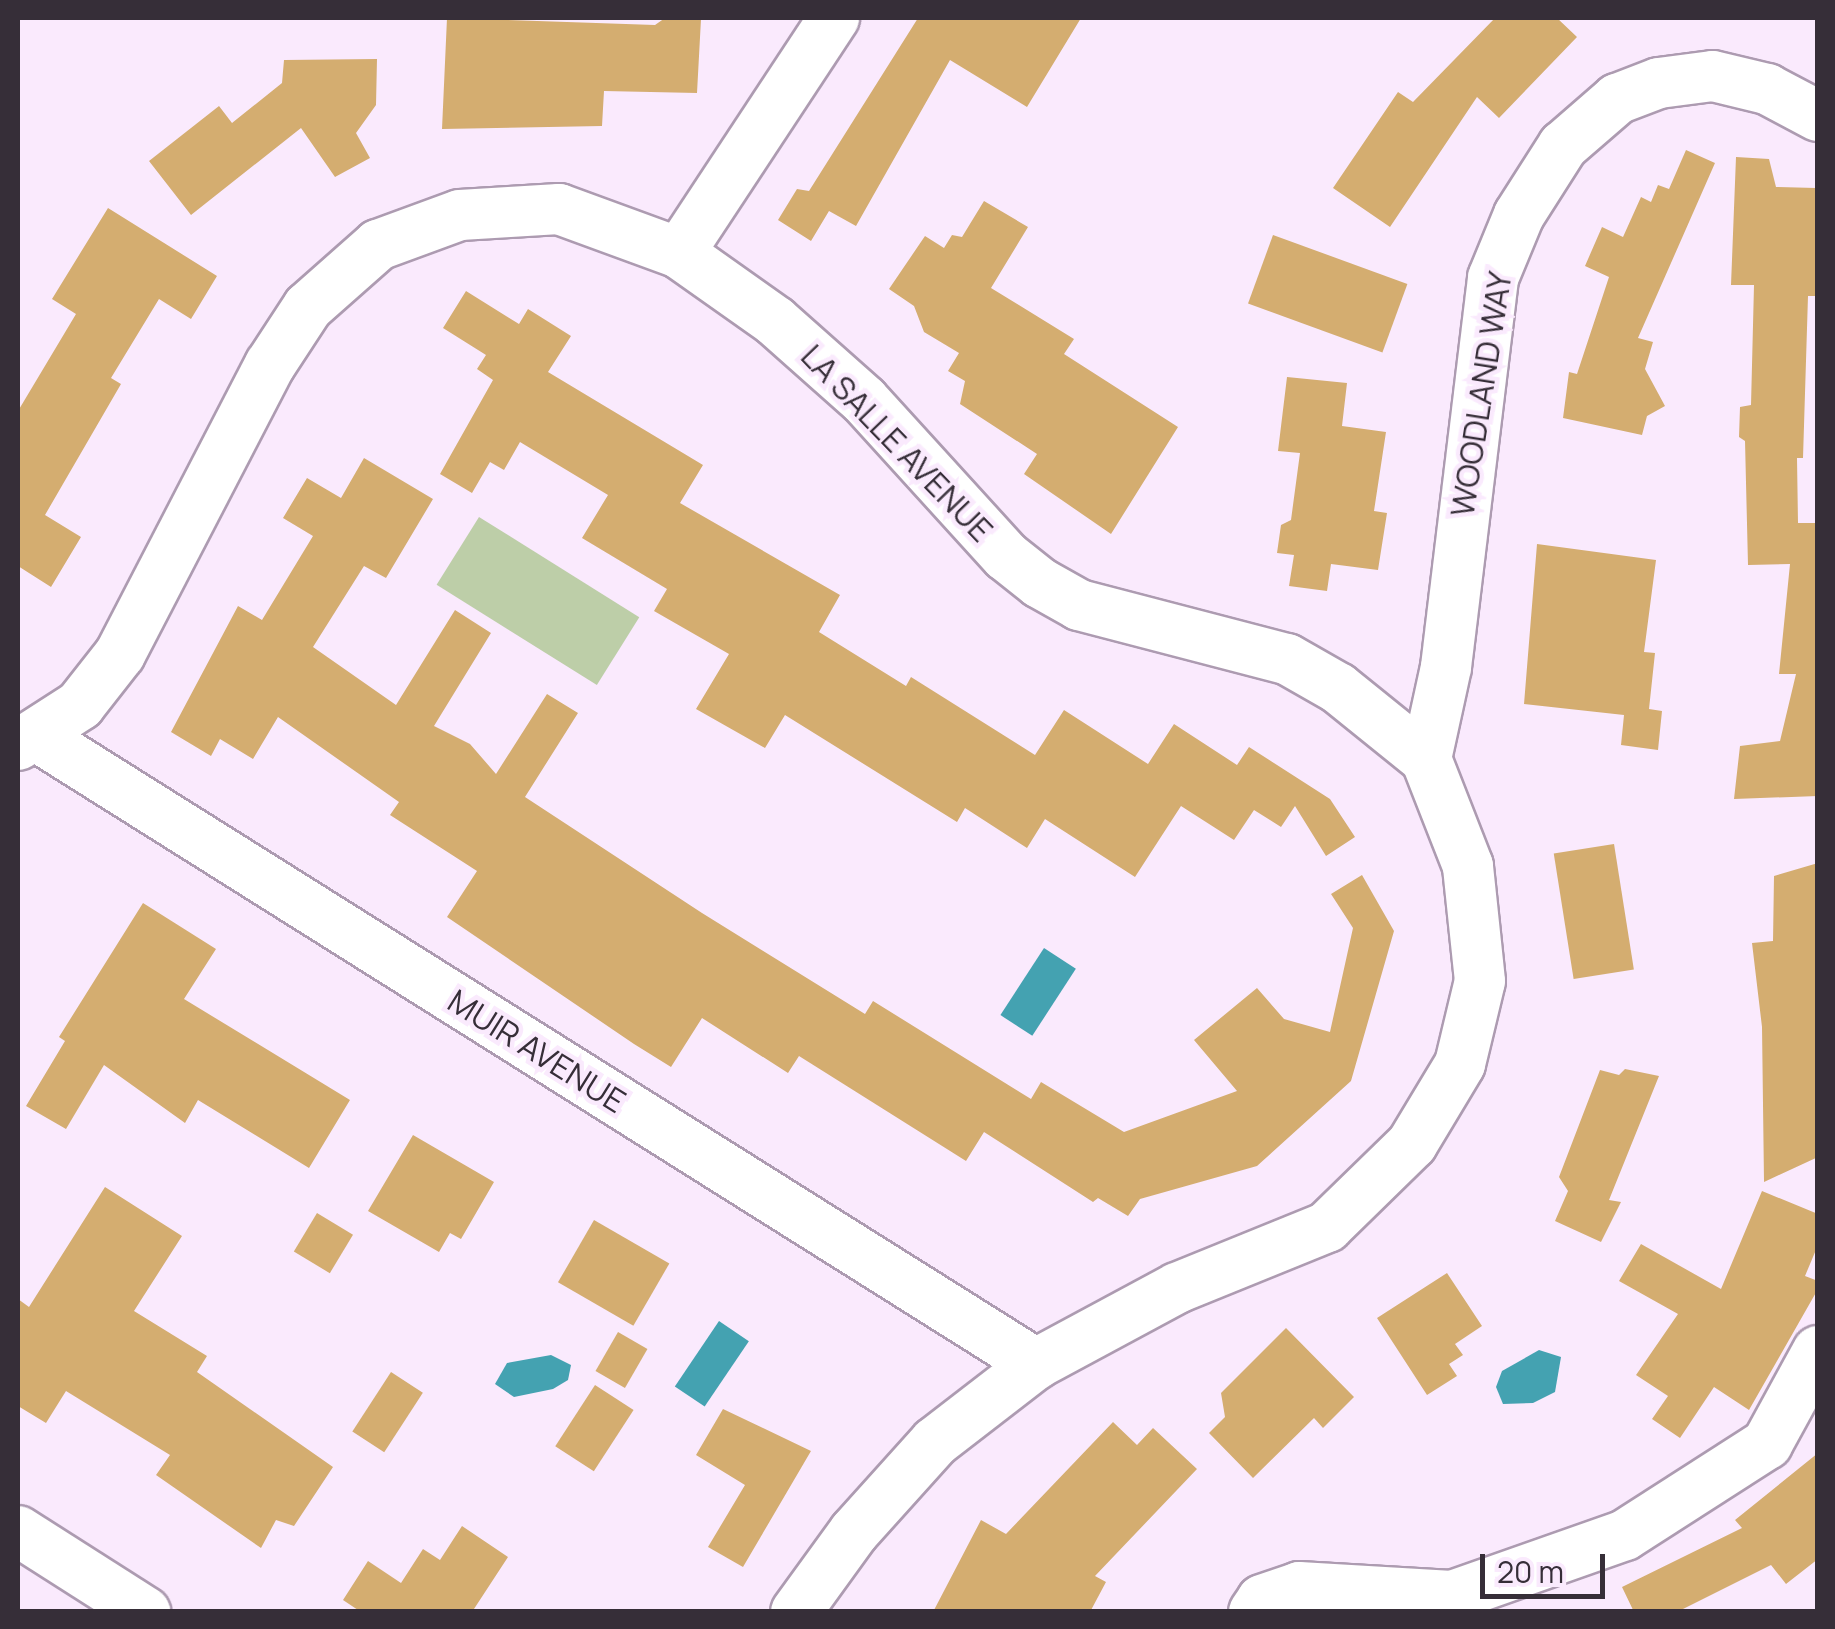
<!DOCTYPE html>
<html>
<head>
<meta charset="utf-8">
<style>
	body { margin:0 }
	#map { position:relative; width:1835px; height:1629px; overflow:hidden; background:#faeafd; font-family:Manrope,sans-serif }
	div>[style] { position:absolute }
	.green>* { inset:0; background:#bdcea8; transform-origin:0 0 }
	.water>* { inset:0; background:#44a2b1; transform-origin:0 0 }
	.building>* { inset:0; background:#d4ad70; transform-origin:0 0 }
	.roads { filter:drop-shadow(2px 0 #ad9bb1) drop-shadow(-2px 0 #ad9bb1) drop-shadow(0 2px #ad9bb1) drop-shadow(0 -2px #ad9bb1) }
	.minor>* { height:50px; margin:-25px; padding:0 25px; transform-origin:25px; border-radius:25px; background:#fff }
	span { translate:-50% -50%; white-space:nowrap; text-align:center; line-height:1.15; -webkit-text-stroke:9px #faeafd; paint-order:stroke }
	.street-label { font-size:32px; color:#362e38 }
	.frame { position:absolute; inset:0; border:20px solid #362e38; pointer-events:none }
	.scale { position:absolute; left:1480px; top:1554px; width:125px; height:45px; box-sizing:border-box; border:5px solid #362e38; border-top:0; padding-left:12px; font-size:30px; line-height:35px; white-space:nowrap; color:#362e38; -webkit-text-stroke:8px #faeafd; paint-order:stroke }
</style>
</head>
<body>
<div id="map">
	<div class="green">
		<div style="left:479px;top:517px;width:189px;height:80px;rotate:32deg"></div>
	</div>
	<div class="water">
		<div style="left:1044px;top:948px;width:38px;height:80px;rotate:33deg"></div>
		<div style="left:719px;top:1321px;width:36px;height:79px;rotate:34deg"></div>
		<div style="clip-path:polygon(1539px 1350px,1561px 1357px,1555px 1392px,1533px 1403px,1503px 1404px,1496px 1387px,1502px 1371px)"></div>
		<div style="clip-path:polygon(551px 1355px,571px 1365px,568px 1380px,553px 1389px,514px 1397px,495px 1384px,507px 1363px)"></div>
	</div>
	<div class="building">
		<div style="clip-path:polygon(447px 18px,655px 25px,665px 18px,701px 19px,697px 93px,604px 91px,602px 126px,442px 129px)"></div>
		<div style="clip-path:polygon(918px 18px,1081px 18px,1027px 107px,950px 60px,856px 226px,829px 211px,811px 241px,778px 220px,797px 189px,809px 191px)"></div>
		<div style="clip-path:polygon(1495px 18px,1557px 18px,1577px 37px,1499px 118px,1477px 97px,1390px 227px,1333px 188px,1398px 92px,1413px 102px)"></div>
		<div style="clip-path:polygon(377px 59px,376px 105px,356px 133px,370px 158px,335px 177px,301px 128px,191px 215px,149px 161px,219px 106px,232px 123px,282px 83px,284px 60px)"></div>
		<div style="clip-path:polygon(1686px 150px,1715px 163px,1638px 338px,1653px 342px,1645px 369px,1665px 406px,1647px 416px,1642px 435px,1563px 418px,1569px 372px,1577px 374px,1609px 277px,1585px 266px,1602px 227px,1623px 237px,1641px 197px,1651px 202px,1658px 185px,1669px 189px)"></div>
		<div style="clip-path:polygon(1736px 157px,1769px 159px,1776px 187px,1816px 188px,1818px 296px,1808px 296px,1803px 458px,1797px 458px,1798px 523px,1818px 523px,1818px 796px,1734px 799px,1740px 746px,1780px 741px,1796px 674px,1779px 674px,1790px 564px,1748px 565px,1745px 441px,1739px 437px,1740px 407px,1751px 405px,1754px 285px,1731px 285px)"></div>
		<div style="clip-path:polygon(984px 201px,1028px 227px,991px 288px,1074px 339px,1064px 354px,1178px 427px,1111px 534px,1024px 474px,1037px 454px,960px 404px,965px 381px,948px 371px,959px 353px,924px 332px,914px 306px,889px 289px,925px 236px,944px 248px,952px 235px,962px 237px)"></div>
		<div style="clip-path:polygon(108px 208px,217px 276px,191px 319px,159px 299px,111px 378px,121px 384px,45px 515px,81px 537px,51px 587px,18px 566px,18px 411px,76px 314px,52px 299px)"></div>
		<div style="left:1273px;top:235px;width:143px;height:73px;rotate:20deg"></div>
		<div style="clip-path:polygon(466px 291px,519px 324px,528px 309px,571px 336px,548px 372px,703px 465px,680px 503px,840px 595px,819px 632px,906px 686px,911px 677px,1035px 755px,1064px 710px,1148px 764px,1174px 724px,1237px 765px,1249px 747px,1330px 799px,1355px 837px,1326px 856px,1295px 806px,1281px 827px,1254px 810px,1234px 840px,1181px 806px,1135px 877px,1045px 819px,1027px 848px,965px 808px,957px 822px,785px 715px,765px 748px,696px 709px,729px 654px,654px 611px,667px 589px,582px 538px,608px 495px,520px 442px,504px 470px,490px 462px,472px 493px,440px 474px,493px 380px,477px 369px,486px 355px,443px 328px)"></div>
		<div style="clip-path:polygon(1287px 377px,1347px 383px,1342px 426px,1386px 432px,1374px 511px,1387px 513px,1378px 570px,1331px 564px,1327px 591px,1289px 586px,1294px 555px,1277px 553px,1281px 525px,1291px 520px,1300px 453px,1278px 451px)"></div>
		<div style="clip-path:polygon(364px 458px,433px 499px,386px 578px,364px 566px,313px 647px,396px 705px,455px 610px,491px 633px,434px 726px,470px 744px,496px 774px,547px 694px,578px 713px,525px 797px,702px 913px,865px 1014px,873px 1001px,1031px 1099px,1041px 1082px,1124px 1132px,1237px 1091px,1194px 1040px,1257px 988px,1284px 1019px,1330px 1032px,1353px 928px,1331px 894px,1362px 875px,1394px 931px,1351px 1081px,1257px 1166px,1140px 1199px,1128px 1216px,1098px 1198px,1093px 1202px,984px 1132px,966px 1161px,799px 1056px,788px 1073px,702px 1018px,671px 1067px,634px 1044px,447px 917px,477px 871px,390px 815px,399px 802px,278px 717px,253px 759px,220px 739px,211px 756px,171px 732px,238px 606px,262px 620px,313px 536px,283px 518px,307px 478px,341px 498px)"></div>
		<div style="clip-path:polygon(1537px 544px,1656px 560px,1644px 652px,1655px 653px,1649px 709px,1662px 711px,1658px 750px,1621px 745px,1624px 715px,1524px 704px)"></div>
		<div style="left:1614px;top:844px;width:127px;height:61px;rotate:81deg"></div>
		<div style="clip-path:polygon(1818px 863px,1818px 1157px,1764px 1182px,1762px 1027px,1752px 943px,1773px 941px,1774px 876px)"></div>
		<div style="clip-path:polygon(143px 903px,216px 949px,184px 999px,350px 1100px,309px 1168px,198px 1100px,185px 1123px,104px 1065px,66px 1129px,26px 1106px,65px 1041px,59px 1037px)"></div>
		<div style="clip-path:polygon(1625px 1069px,1659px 1076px,1609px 1200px,1621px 1202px,1601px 1242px,1555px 1221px,1568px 1191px,1559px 1177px,1600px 1070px,1619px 1075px)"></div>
		<div style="clip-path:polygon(413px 1135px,494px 1182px,461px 1239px,450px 1233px,439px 1252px,368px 1211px)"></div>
		<div style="clip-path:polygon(105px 1187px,182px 1236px,134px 1311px,207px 1356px,197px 1372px,333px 1467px,294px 1526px,276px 1520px,261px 1548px,156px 1475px,170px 1455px,66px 1391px,46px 1423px,18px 1406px,18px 1299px,29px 1307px)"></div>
		<div style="clip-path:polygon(1762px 1191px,1818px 1214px,1818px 1245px,1805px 1276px,1818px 1281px,1818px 1289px,1749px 1410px,1714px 1387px,1680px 1438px,1652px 1419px,1668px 1396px,1636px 1375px,1678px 1314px,1619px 1281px,1641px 1244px,1721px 1289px)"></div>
		<div style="left:317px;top:1213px;width:42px;height:45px;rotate:31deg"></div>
		<div style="left:594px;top:1220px;width:87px;height:72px;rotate:30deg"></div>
		<div style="clip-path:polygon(1447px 1273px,1482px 1326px,1455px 1344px,1463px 1355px,1449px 1364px,1457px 1376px,1427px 1395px,1377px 1318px)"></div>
		<div style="clip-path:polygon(1286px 1328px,1354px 1397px,1323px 1428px,1314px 1418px,1253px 1478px,1209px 1433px,1225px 1417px,1221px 1393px)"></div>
		<div style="left:618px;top:1332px;width:34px;height:45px;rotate:30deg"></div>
		<div style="left:391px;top:1372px;width:38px;height:71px;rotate:33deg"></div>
		<div style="left:595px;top:1385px;width:46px;height:73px;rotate:33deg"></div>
		<div style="clip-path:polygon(723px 1409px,811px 1451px,743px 1567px,708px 1547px,745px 1485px,696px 1455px)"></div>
		<div style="clip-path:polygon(1113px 1422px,1137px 1445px,1153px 1428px,1197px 1469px,1095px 1576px,1106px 1582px,1090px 1612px,933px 1612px,981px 1520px,1006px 1534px)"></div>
		<div style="clip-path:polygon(1818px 1453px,1818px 1559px,1786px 1584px,1771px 1565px,1677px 1612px,1634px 1612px,1622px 1587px,1742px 1528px,1735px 1520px)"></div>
		<div style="clip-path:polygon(462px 1526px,508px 1557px,472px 1612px,361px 1612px,343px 1600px,368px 1561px,401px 1583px,423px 1549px,440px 1560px)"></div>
	</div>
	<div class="roads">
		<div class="minor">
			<div style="left:679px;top:253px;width:282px;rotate:-56.6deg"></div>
			<div style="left:38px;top:737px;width:1179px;rotate:32.14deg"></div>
			<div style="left:18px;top:745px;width:74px;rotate:-32.8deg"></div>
			<div style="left:80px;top:705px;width:65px;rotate:-51.9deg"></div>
			<div style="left:120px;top:654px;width:326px;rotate:-62.6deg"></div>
			<div style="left:270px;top:365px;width:69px;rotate:-56.8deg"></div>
			<div style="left:308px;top:307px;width:94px;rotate:-41.5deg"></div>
			<div style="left:378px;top:245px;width:87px;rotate:-20.1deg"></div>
			<div style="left:460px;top:215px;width:99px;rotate:-3.5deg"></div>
			<div style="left:559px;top:209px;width:128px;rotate:20.1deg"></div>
			<div style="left:679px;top:253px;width:118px;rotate:35.3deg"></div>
			<div style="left:775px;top:321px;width:119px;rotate:41.6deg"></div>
			<div style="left:864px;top:400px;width:211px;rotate:47.7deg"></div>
			<div style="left:1006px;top:556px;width:43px;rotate:38.5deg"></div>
			<div style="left:1040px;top:583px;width:45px;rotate:29.4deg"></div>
			<div style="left:1079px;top:605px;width:215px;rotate:14.6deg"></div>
			<div style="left:1287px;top:659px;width:59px;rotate:29.6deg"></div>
			<div style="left:1338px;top:688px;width:113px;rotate:38.9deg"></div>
			<div style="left:1426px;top:759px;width:94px;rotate:-77.7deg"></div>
			<div style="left:1446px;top:667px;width:392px;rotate:-83.1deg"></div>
			<div style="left:1493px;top:278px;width:68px;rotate:-67.6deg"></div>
			<div style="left:1519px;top:215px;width:82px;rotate:-57.5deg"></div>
			<div style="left:1563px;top:146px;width:72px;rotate:-41deg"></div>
			<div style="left:1617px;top:99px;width:45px;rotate:-20.9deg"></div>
			<div style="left:1659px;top:83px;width:54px;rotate:-7.4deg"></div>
			<div style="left:1713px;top:76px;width:56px;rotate:13.5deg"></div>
			<div style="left:1767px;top:89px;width:58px;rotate:27.9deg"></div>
			<div style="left:18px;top:1531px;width:151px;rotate:32.5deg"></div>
			<div style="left:796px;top:1612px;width:99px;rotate:-54.1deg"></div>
			<div style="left:854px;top:1532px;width:121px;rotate:-48deg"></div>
			<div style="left:935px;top:1442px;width:128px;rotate:-37.7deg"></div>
			<div style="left:1036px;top:1364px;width:160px;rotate:-28.3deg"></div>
			<div style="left:1177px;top:1288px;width:162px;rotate:-22.1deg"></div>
			<div style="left:1327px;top:1227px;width:119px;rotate:-44.3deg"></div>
			<div style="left:1412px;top:1144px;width:93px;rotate:-59deg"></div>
			<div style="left:1460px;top:1064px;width:85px;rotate:-76.5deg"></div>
			<div style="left:1480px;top:981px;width:116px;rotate:-96deg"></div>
			<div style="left:1468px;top:866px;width:115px;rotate:-111.4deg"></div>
			<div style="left:1254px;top:1612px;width:14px;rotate:-56deg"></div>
			<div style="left:1262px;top:1600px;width:39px;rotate:-19deg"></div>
			<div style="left:1299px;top:1587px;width:153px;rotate:3.4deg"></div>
			<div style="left:1452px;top:1596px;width:183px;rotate:-19.4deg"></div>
			<div style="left:1625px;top:1535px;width:169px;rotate:-32.7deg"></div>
			<div style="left:1767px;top:1444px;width:106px;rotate:-61.3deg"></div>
		</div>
	</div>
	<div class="street-label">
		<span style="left:1481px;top:394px;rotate:-81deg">WOODLAND WAY</span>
		<span style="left:897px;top:443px;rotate:46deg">LA SALLE AVENUE</span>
		<span style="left:537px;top:1051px;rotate:32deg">MUIR AVENUE</span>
	</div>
	<div class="frame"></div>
	<div class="scale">20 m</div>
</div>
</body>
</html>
